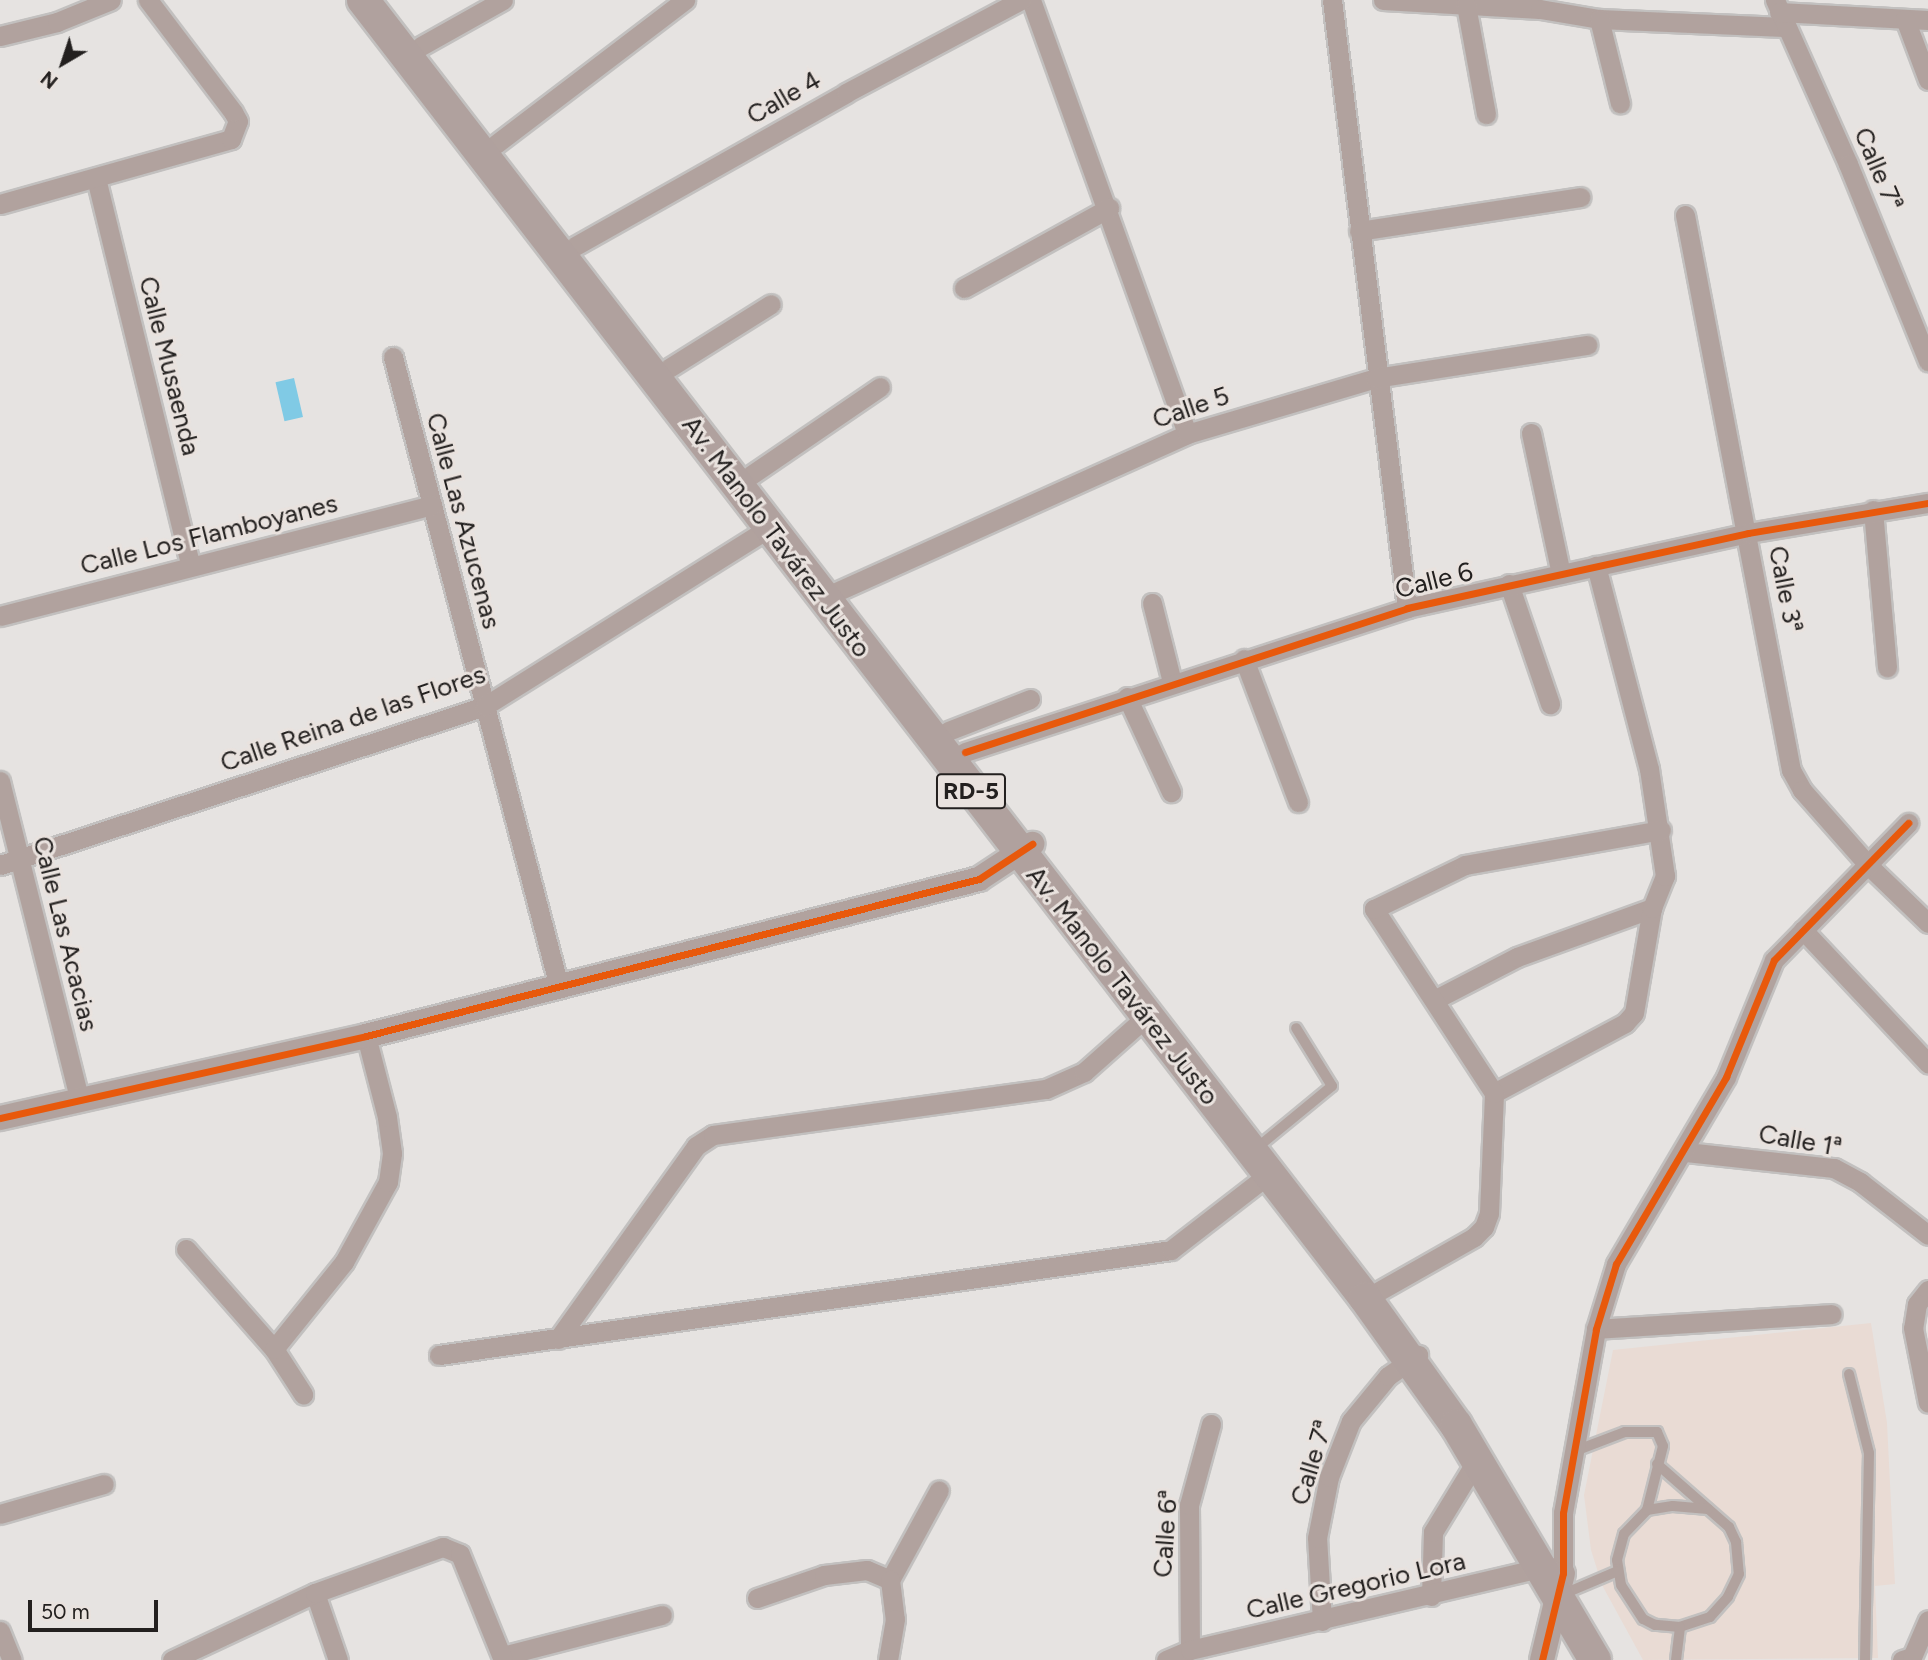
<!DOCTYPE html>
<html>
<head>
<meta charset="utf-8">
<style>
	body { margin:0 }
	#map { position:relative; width:1928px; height:1660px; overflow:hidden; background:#e6e3e1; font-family:Figtree,sans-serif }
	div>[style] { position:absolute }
	.medical>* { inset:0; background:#e9dbd4 }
	.water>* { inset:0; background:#80cae5; transform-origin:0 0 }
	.roads { filter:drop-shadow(2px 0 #c2c0bf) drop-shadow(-2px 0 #c2c0bf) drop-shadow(0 2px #c2c0bf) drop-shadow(0 -2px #c2c0bf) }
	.service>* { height:10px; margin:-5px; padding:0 5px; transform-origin:5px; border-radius:5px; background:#b1a29e }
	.minor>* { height:19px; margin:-9.5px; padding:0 9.5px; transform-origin:9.5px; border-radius:9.5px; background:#b1a29e }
	.tertiary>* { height:24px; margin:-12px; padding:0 12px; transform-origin:12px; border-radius:12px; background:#b1a29e }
	.primary>* { height:32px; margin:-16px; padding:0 16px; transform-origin:16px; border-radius:16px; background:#b0a19e }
	.cycleway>* { height:7px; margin:-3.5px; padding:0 3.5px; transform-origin:3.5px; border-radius:3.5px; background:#e8590c }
	span { translate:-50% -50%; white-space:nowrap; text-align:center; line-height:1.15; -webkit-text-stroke:6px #e9e2de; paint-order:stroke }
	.shield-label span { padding:2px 5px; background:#e9e2de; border:2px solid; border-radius:5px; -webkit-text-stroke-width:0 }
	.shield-label { font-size:24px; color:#23201f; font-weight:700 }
	.street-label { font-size:26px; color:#23201f }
	.north { position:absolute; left:28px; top:28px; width:70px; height:70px; -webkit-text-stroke:5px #e9e2de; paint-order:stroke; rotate:219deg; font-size:19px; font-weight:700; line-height:28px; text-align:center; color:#23201f }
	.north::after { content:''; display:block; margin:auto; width:24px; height:32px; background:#23201f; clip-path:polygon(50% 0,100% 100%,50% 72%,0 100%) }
	.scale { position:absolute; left:28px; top:1600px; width:130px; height:32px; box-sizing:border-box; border:4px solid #23201f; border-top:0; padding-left:9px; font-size:21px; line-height:24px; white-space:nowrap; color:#23201f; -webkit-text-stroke:5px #e9e2de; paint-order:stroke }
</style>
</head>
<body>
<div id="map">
	<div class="medical">
		<div style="clip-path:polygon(1871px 1323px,1887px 1423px,1895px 1584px,1875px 1586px,1878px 1658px,1643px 1660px,1602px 1585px,1591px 1550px,1584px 1495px,1613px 1350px)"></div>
	</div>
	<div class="water">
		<div style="left:294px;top:378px;width:40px;height:19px;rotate:77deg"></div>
	</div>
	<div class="roads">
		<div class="service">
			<div style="left:1264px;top:1142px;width:88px;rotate:-39.5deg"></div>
			<div style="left:1332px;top:1086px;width:68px;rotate:-121.8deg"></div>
			<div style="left:1849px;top:1374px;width:81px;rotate:75.8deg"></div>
			<div style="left:1869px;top:1453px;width:207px;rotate:91.1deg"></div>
			<div style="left:1575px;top:1451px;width:53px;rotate:-20.8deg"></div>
			<div style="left:1625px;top:1432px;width:32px"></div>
			<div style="left:1657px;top:1432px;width:15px;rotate:67deg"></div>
			<div style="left:1663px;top:1446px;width:66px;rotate:104deg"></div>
			<div style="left:1657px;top:1464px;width:96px;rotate:41.2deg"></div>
			<div style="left:1729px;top:1527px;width:17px;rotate:65deg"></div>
			<div style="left:1736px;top:1542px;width:32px;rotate:85deg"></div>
			<div style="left:1739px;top:1574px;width:25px;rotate:116deg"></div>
			<div style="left:1728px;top:1597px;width:27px;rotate:132deg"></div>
			<div style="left:1710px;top:1617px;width:32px;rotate:162deg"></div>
			<div style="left:1680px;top:1627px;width:25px;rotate:-175deg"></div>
			<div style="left:1655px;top:1625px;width:13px;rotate:-153deg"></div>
			<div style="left:1643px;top:1619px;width:40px;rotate:-122.9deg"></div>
			<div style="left:1621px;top:1585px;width:25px;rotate:-99deg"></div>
			<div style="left:1617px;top:1560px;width:27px;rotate:-75deg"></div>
			<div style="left:1624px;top:1534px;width:33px;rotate:-46deg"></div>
			<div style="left:1647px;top:1510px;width:26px;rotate:-9deg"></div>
			<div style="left:1673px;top:1506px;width:35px;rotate:5deg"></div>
			<div style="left:1573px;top:1590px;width:49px;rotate:-22.9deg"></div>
			<div style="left:1676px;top:1660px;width:33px;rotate:-83deg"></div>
		</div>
		<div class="minor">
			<div style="left:1031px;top:0;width:461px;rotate:70.2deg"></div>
			<div style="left:1332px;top:0;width:613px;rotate:82.97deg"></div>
			<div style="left:1383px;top:0;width:157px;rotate:3.3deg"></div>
			<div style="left:1540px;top:9px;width:60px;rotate:9.6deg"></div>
			<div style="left:1599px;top:19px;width:185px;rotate:2.5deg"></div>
			<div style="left:1775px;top:0;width:180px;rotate:66deg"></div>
			<div style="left:1848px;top:164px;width:213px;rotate:67.9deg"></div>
			<div style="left:1466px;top:5px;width:111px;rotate:79.6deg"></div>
			<div style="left:1779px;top:12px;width:149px;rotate:3.1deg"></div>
			<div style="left:1599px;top:19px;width:87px;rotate:76deg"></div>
			<div style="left:1905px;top:19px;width:65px;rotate:69.3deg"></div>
			<div style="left:0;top:36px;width:59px;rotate:-13.8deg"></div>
			<div style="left:57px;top:22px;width:58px;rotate:-22.2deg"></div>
			<div style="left:421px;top:46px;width:94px;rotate:-29.3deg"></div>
			<div style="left:496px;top:144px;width:238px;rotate:-37.3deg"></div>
			<div style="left:96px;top:178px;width:400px;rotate:76.3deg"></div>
			<div style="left:0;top:204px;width:240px;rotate:-15.7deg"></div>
			<div style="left:231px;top:139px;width:19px;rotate:-69deg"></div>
			<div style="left:238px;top:121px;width:10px;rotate:-119deg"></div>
			<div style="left:233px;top:112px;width:141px;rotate:-127.2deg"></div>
			<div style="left:1685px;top:215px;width:565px;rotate:79.19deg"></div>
			<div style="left:1791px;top:770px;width:23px;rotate:61deg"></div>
			<div style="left:1802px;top:790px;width:101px;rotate:48.6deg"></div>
			<div style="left:1869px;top:866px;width:82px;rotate:44deg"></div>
			<div style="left:1359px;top:231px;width:224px;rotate:-8.7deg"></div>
			<div style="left:575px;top:246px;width:311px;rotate:-29.4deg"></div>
			<div style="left:846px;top:93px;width:198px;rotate:-28deg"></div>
			<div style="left:964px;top:288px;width:166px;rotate:-28.9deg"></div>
			<div style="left:393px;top:357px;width:647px;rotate:75.23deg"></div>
			<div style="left:669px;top:368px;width:120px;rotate:-32.1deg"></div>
			<div style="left:1531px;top:433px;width:144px;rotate:78deg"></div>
			<div style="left:751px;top:475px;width:156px;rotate:-34.3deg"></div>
			<div style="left:1873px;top:510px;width:158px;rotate:84.9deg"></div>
			<div style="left:1509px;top:584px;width:127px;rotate:71.1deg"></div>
			<div style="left:836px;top:592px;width:385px;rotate:-24.2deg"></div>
			<div style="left:1187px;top:434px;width:197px;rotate:-16.5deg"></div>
			<div style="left:1376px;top:378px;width:214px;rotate:-8.9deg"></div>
			<div style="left:1152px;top:603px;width:81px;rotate:75.8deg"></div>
			<div style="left:0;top:616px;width:446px;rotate:-14.4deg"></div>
			<div style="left:1244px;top:659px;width:153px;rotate:69.3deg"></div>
			<div style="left:1127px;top:697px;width:105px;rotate:65.1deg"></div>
			<div style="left:948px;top:731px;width:88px;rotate:-21.3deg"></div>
			<div style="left:965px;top:752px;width:465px;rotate:-18deg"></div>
			<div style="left:1407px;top:608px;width:349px;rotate:-12.4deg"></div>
			<div style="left:1748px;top:533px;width:182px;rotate:-9.5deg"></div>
			<div style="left:0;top:781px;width:328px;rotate:76deg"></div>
			<div style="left:0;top:865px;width:510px;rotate:-18.15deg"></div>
			<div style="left:485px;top:706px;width:337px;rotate:-32.1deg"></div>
			<div style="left:1803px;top:930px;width:183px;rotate:46.8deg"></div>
			<div style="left:1434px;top:1000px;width:93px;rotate:-27.4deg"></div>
			<div style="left:1517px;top:957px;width:144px;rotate:-19.9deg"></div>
			<div style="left:1494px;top:1093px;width:149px;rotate:-28.1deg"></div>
			<div style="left:1625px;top:1023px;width:13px;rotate:-48deg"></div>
			<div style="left:1634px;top:1013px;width:107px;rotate:-80.3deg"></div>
			<div style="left:1652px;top:908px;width:35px;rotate:-68deg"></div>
			<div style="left:1665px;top:876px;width:108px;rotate:-98.5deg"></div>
			<div style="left:1649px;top:769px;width:210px;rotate:-104.6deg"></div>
			<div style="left:1686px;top:1152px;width:149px;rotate:6.2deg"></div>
			<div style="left:1834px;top:1168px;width:30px;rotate:28deg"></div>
			<div style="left:1860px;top:1182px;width:86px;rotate:37.9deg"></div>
			<div style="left:186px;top:1249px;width:133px;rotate:48.7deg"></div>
			<div style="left:274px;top:1349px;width:54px;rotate:57.2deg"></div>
			<div style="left:1928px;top:1290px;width:18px;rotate:128deg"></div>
			<div style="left:1917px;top:1304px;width:24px;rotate:99deg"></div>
			<div style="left:1913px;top:1328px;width:76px;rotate:78.7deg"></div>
			<div style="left:1379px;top:1291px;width:109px;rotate:-29.6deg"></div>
			<div style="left:1474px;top:1237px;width:14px;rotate:-45deg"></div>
			<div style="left:1484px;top:1227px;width:15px;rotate:-70deg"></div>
			<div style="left:1489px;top:1213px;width:120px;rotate:-87.6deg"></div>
			<div style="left:1494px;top:1093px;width:220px;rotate:-123.1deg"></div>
			<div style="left:1374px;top:909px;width:101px;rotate:-25.8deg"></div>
			<div style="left:1465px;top:865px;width:199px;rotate:-10.1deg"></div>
			<div style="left:1596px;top:1329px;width:236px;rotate:-3.6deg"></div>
			<div style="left:558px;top:1339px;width:237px;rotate:-54.4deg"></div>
			<div style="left:696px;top:1146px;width:20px;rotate:-33deg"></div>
			<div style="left:713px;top:1135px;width:336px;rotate:-7.9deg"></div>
			<div style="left:1046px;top:1089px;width:42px;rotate:-24.1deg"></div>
			<div style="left:1084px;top:1072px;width:84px;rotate:-41.6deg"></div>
			<div style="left:274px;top:1349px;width:112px;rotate:-51.2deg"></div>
			<div style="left:344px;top:1262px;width:91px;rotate:-61.2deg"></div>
			<div style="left:388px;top:1182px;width:29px;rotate:-82deg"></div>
			<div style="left:392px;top:1153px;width:36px;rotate:-98deg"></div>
			<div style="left:387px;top:1117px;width:84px;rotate:-104.5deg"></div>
			<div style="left:439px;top:1355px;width:739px;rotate:-8.16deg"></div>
			<div style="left:1171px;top:1250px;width:124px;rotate:-37.8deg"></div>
			<div style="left:0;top:1514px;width:108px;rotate:-16.1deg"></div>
			<div style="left:1563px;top:1573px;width:60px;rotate:-90deg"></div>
			<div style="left:1563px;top:1513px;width:187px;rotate:-79.8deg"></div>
			<div style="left:1596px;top:1329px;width:68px;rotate:-72.9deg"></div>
			<div style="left:1616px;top:1264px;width:217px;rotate:-59.5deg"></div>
			<div style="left:1726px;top:1077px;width:126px;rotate:-67.7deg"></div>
			<div style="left:1774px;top:960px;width:192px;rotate:-45.6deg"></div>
			<div style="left:890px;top:1580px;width:102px;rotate:-61.4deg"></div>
			<div style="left:315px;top:1593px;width:71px;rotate:71.1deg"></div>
			<div style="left:1431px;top:1596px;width:64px;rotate:-88.2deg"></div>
			<div style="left:1433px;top:1532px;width:84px;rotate:-58.6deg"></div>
			<div style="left:757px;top:1598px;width:71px;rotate:-18.9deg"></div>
			<div style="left:824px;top:1575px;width:43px;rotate:-6.6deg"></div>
			<div style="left:867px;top:1570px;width:25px;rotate:23deg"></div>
			<div style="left:890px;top:1580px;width:39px;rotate:83deg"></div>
			<div style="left:895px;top:1619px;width:42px;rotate:99.7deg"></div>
			<div style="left:1322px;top:1621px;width:83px;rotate:-93.4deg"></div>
			<div style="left:1317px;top:1538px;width:62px;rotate:-78.9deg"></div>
			<div style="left:1329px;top:1477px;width:60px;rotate:-68.6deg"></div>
			<div style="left:1351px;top:1421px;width:58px;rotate:-50.6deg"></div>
			<div style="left:1388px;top:1376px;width:37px;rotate:-35deg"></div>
			<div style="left:0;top:1631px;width:31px;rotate:68deg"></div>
			<div style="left:1190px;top:1650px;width:145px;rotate:-90.4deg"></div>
			<div style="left:1189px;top:1505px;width:84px;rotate:-74.8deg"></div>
			<div style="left:502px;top:1656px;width:165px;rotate:-14.4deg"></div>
			<div style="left:172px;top:1660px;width:158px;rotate:-25.1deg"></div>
			<div style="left:315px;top:1593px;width:136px;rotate:-19.8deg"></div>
			<div style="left:443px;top:1547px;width:18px;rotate:22deg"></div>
			<div style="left:460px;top:1554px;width:114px;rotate:67.9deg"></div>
			<div style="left:1166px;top:1660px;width:26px;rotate:-23deg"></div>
			<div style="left:1190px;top:1650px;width:368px;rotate:-13.2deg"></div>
			<div style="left:1902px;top:1660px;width:10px;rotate:-17deg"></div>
			<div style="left:1912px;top:1657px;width:40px;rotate:-66.6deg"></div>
		</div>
		<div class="tertiary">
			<div style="left:0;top:1118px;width:375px;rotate:-12.6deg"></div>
			<div style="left:366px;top:1036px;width:633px;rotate:-14.37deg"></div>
			<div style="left:979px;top:879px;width:64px;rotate:-33.4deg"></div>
			<div style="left:1542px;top:1660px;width:89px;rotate:-76.4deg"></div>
		</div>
		<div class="primary">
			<div style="left:363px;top:0;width:1640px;rotate:52.33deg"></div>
			<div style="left:1365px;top:1298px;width:156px;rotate:54.4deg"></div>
			<div style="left:1456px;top:1425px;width:273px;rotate:59.4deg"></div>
		</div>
	</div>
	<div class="cycleway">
		<div style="left:965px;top:752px;width:465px;rotate:-18deg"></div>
		<div style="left:1407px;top:608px;width:349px;rotate:-12.4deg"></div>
		<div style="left:1748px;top:533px;width:182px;rotate:-9.5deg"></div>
		<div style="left:0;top:1118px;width:375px;rotate:-12.6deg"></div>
		<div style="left:366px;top:1036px;width:633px;rotate:-14.37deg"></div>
		<div style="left:979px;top:879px;width:64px;rotate:-33.4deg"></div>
		<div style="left:1542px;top:1660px;width:89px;rotate:-76.4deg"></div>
		<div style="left:1563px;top:1573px;width:60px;rotate:-90deg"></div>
		<div style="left:1563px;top:1513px;width:187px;rotate:-79.8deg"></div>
		<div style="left:1596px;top:1329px;width:68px;rotate:-72.9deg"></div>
		<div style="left:1616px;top:1264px;width:217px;rotate:-59.5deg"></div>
		<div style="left:1726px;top:1077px;width:126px;rotate:-67.7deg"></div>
		<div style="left:1774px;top:960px;width:192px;rotate:-45.6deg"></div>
	</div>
	<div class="shield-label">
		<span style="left:971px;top:791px">RD-5</span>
	</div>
	<div class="street-label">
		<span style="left:784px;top:98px;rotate:-30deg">Calle 4</span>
		<span style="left:1878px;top:169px;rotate:67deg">Calle 7ª</span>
		<span style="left:169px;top:366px;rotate:76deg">Calle Musaenda</span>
		<span style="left:1191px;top:408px;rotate:-19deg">Calle 5</span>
		<span style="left:463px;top:521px;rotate:75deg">Calle Las Azucenas</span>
		<span style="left:209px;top:535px;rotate:-14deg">Calle Los Flamboyanes</span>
		<span style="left:776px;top:537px;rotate:53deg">Av. Manolo Tavárez Justo</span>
		<span style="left:1434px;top:581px;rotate:-14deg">Calle 6</span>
		<span style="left:1785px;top:589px;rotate:79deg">Calle 3ª</span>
		<span style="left:353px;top:719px;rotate:-19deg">Calle Reina de las Flores</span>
		<span style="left:65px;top:934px;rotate:76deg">Calle Las Acacias</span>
		<span style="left:1122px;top:986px;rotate:52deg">Av. Manolo Tavárez Justo</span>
		<span style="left:1800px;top:1141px;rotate:10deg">Calle 1ª</span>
		<span style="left:1312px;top:1463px;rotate:-73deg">Calle 7ª</span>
		<span style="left:1166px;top:1534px;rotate:-86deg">Calle 6ª</span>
		<span style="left:1356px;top:1586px;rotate:-13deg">Calle Gregorio Lora</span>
	</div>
	<div class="north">N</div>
	<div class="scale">50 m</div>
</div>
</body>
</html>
